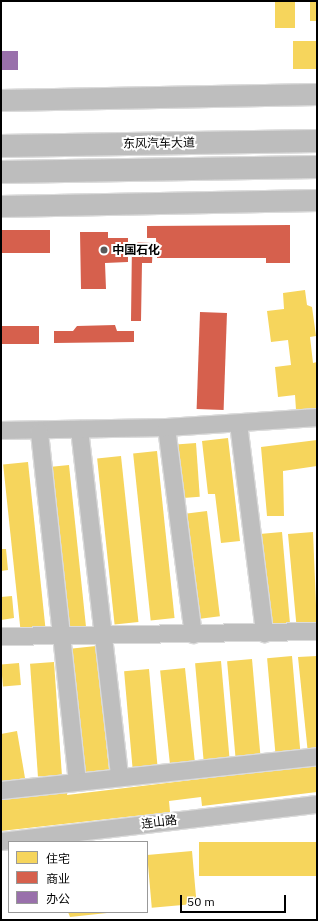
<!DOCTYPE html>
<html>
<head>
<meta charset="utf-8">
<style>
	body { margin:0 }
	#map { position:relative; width:318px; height:921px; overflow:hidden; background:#fff; font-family:"IBM Plex Sans","Noto Sans SC",sans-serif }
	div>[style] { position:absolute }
	.homes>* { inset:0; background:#f6d55c; transform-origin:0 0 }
	.shops>* { inset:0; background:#d6604d; transform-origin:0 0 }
	.offices>* { inset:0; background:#9970ab; transform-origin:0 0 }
	.roads { filter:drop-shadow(1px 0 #dbdbdb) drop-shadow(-1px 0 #dbdbdb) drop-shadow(0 1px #dbdbdb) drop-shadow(0 -1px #dbdbdb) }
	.minor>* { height:17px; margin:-8.5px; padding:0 8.5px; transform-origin:8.5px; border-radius:8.5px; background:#bebebe }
	.tertiary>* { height:21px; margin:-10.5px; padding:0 10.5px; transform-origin:10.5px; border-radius:10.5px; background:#bebebe }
	.primary>* { height:22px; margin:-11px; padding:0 11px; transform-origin:11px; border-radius:11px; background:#bdbdbd }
	.dots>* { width:11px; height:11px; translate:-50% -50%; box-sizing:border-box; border:2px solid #fff; border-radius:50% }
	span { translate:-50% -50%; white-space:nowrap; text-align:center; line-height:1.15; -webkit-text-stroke:4px #fff; paint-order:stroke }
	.street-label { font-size:12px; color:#000 }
	.poi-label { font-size:12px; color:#000; font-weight:700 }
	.left { translate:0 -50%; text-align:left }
	.frame { position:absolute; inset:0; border:2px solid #000; pointer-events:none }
	.legend { position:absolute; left:8px; top:841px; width:140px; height:72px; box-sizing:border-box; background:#fff; border:1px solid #999; margin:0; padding:5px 7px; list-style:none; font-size:12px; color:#000 }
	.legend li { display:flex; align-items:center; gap:8px; height:20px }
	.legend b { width:20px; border:1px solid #999 }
	.scale { position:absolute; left:180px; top:895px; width:106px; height:18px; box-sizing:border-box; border:2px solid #000; border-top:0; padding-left:5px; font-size:12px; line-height:14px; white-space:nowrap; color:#000; -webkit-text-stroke:3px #fff; paint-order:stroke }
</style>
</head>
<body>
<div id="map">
	<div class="homes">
		<div style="left:275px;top:1px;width:20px;height:27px"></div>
		<div style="left:310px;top:1px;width:7px;height:20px"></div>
		<div style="left:293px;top:41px;width:24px;height:28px"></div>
		<div style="clip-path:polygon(305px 290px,307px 305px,312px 307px,316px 336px,310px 337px,313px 363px,317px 362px,317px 408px,296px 410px,295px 395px,278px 397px,275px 367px,291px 365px,288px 340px,271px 342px,267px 311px,284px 309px,283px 293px)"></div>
		<div style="clip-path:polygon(228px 438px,240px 541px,221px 543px,215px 494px,208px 494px,202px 441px)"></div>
		<div style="clip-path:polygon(317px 440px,317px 466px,283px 471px,284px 516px,267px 516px,261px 447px)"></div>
		<div style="left:196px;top:443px;width:54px;height:20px;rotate:86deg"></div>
		<div style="left:157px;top:451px;width:168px;height:24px;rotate:84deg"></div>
		<div style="left:121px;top:456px;width:167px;height:24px;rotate:84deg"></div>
		<div style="left:28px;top:462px;width:168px;height:25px;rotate:84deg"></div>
		<div style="left:69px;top:465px;width:168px;height:25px;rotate:84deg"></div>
		<div style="left:207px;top:511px;width:106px;height:20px;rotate:83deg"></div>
		<div style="left:282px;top:532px;width:96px;height:25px;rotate:85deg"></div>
		<div style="clip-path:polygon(313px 532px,317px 629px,297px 631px,288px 534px)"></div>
		<div style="clip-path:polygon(1px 549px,6px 549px,8px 570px,1px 571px)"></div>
		<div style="clip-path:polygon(12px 596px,14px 618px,1px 620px,1px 597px)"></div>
		<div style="left:96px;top:646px;width:127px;height:26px;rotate:84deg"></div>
		<div style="left:292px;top:656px;width:97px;height:25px;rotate:85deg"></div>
		<div style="clip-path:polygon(317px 656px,317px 753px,308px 754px,298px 657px)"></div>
		<div style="left:252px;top:659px;width:96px;height:25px;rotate:85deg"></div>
		<div style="left:221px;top:661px;width:97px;height:26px;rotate:85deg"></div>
		<div style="left:54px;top:662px;width:113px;height:24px;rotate:86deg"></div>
		<div style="left:19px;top:663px;width:22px;height:18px;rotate:85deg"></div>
		<div style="left:185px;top:668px;width:97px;height:25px;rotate:84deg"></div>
		<div style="left:149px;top:669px;width:97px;height:25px;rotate:85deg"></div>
		<div style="clip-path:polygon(17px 731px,25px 778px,1px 782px,1px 734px)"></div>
		<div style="clip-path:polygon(317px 765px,317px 792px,202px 806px,201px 797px,169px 801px,170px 812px,1px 831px,1px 795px,68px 789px,67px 795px)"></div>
		<div style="left:317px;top:842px;width:34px;height:118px;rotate:90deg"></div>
		<div style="left:192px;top:851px;width:53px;height:45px;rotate:85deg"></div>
		<div style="clip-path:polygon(68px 912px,107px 912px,107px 913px,70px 917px)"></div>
	</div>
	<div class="shops">
		<div style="clip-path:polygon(290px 225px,290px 263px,266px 263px,266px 258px,157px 258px,156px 238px,147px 238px,147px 226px)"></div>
		<div style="left:1px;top:230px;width:49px;height:23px"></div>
		<div style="clip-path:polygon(80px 232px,108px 232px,108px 238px,128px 238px,128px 262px,105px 263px,106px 289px,81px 289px)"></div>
		<div style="clip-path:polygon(132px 242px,153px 243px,152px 263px,142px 263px,141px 321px,131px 321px)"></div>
		<div style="left:200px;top:312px;width:27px;height:97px;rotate:2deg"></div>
		<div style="clip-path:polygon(115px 325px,117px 331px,134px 331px,134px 342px,54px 343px,54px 331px,73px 331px,77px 326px)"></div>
		<div style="left:39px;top:326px;width:18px;height:38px;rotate:90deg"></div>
	</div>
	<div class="offices">
		<div style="left:18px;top:51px;width:19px;height:17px;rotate:90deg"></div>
	</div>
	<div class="roads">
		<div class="minor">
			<div style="left:238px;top:423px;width:212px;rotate:82.9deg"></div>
			<div style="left:166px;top:427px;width:209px;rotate:82.6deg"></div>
			<div style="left:79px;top:429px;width:350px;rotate:83.4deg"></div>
			<div style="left:1px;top:430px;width:165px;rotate:-1deg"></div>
			<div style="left:166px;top:427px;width:151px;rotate:-3.8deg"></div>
			<div style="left:39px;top:432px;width:351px;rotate:83.8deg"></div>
			<div style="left:1px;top:636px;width:316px;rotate:-0.9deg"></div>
			<div style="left:1px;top:790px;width:318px;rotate:-6.1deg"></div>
			<div style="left:1px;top:841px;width:318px;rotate:-6.7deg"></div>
		</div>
		<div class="tertiary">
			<div style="left:1px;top:100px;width:316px;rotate:-1.1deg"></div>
			<div style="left:1px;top:206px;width:316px;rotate:-1.1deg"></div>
		</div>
		<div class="primary">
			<div style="left:1px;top:146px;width:316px;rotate:-0.9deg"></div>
			<div style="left:1px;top:172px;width:316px;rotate:-0.9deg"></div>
		</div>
	</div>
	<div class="dots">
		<div style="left:104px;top:250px;background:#595959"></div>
	</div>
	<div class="street-label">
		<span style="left:159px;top:143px;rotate:-1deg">东风汽车大道</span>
		<span style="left:159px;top:822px;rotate:-7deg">连山路</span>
	</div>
	<div class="poi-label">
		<span class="left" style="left:112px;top:250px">中国石化</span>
	</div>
	<div class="frame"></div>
	<ul class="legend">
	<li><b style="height:11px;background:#f6d55c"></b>住宅</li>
	<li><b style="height:11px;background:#d6604d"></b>商业</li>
	<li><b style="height:11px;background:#9970ab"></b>办公</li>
	</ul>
	<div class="scale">50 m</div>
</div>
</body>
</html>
